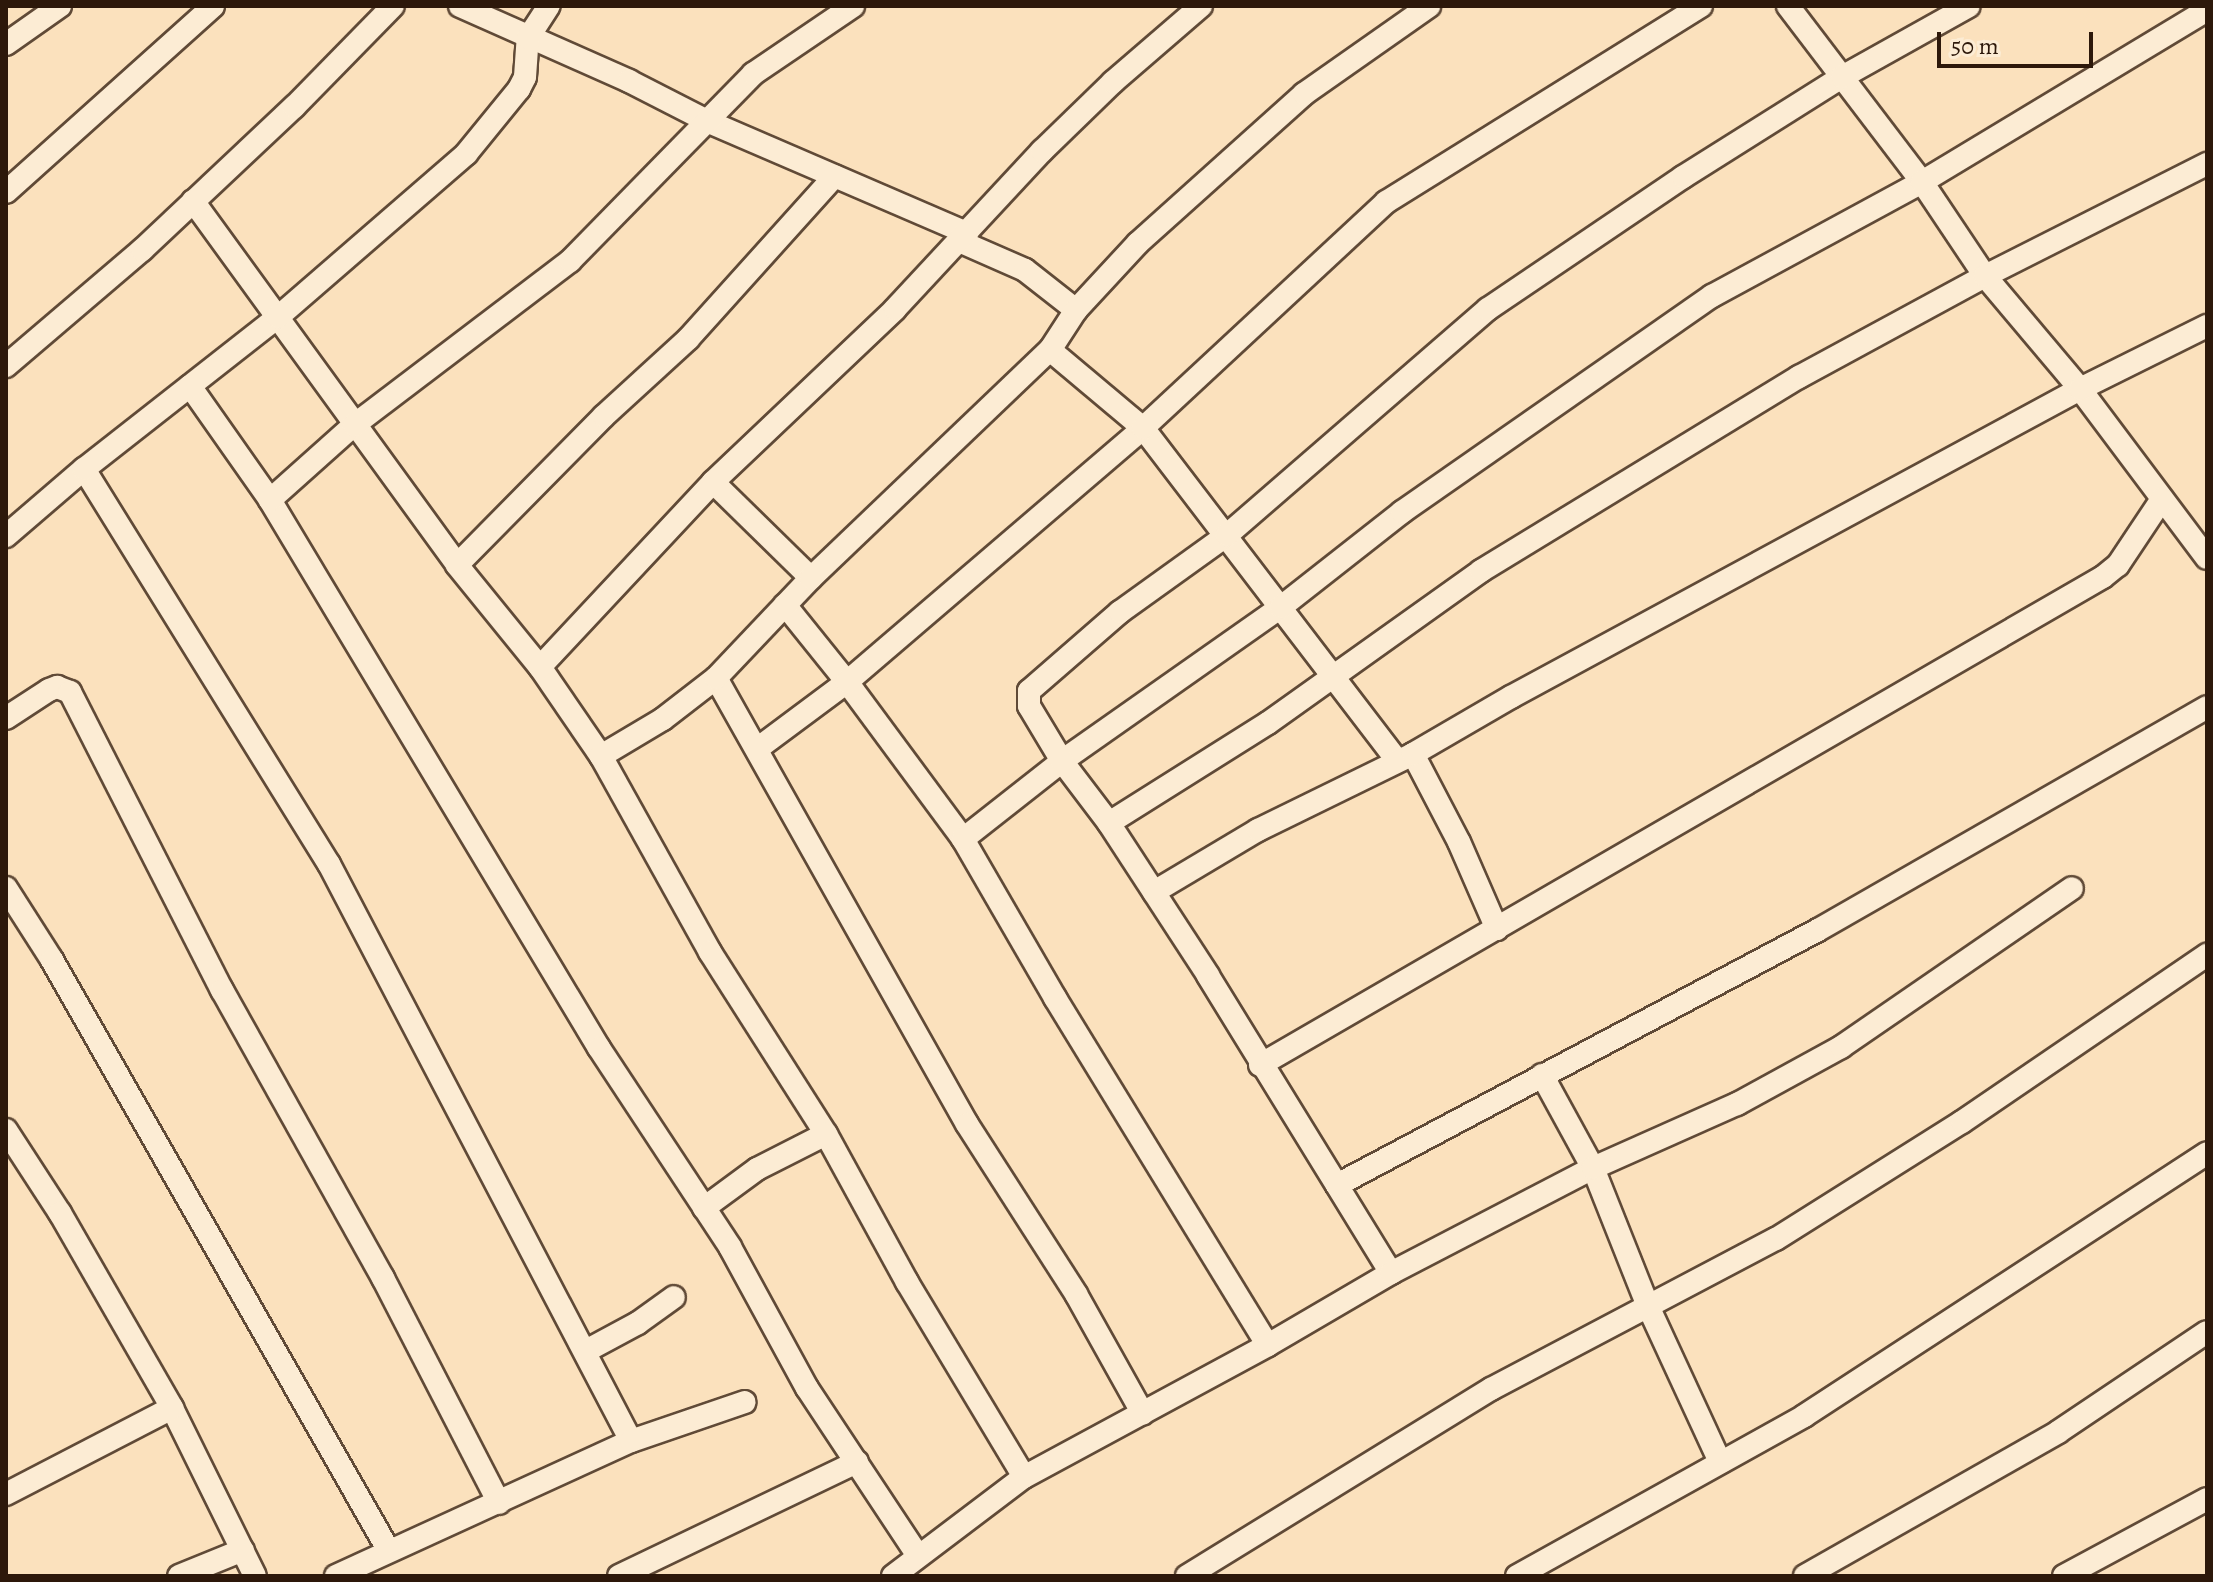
<!DOCTYPE html>
<html>
<head>
<meta charset="utf-8">
<style>
	body { margin:0 }
	#map { position:relative; width:2213px; height:1582px; overflow:hidden; background:#fbe1bd; font-family:Alegreya,serif }
	div>[style] { position:absolute }
	.roads { filter:drop-shadow(2px 0 #604a37) drop-shadow(-2px 0 #604a37) drop-shadow(0 2px #604a37) drop-shadow(0 -2px #604a37) }
	.minor>* { height:22px; margin:-11px; padding:0 11px; transform-origin:11px; border-radius:11px; background:#fcecd4 }
	span { translate:-50% -50%; white-space:nowrap; text-align:center; line-height:1.15; -webkit-text-stroke:8px #fcecd4; paint-order:stroke }
	.frame { position:absolute; inset:0; border:8px solid #2d180a; pointer-events:none }
	.scale { position:absolute; left:1937px; top:32px; width:156px; height:36px; box-sizing:border-box; border:4px solid #2d180a; border-top:0; padding-left:10px; font-size:24px; line-height:28px; white-space:nowrap; color:#2d180a; -webkit-text-stroke:6px #fcecd4; paint-order:stroke }
</style>
</head>
<body>
<div id="map">
	<div class="roads">
		<div class="minor">
			<div style="left:460px;top:6px;width:185px;rotate:23.9deg"></div>
			<div style="left:629px;top:81px;width:90px;rotate:27.1deg"></div>
			<div style="left:709px;top:122px;width:281px;rotate:23.3deg"></div>
			<div style="left:1788px;top:6px;width:221px;rotate:52.7deg"></div>
			<div style="left:1922px;top:182px;width:113px;rotate:56.2deg"></div>
			<div style="left:1985px;top:276px;width:148px;rotate:49.9deg"></div>
			<div style="left:2080px;top:389px;width:211px;rotate:53.1deg"></div>
			<div style="left:6px;top:44px;width:66px;rotate:-35.1deg"></div>
			<div style="left:6px;top:192px;width:278px;rotate:-41.9deg"></div>
			<div style="left:193px;top:201px;width:450px;rotate:54deg"></div>
			<div style="left:457px;top:565px;width:132px;rotate:50.9deg"></div>
			<div style="left:540px;top:667px;width:108px;rotate:55.6deg"></div>
			<div style="left:601px;top:756px;width:224px;rotate:60.9deg"></div>
			<div style="left:710px;top:952px;width:216px;rotate:57.5deg"></div>
			<div style="left:826px;top:1134px;width:169px;rotate:61.3deg"></div>
			<div style="left:907px;top:1282px;width:227px;rotate:59deg"></div>
			<div style="left:959px;top:241px;width:72px;rotate:23.7deg"></div>
			<div style="left:1025px;top:270px;width:65px;rotate:38.1deg"></div>
			<div style="left:1050px;top:350px;width:121px;rotate:40deg"></div>
			<div style="left:1143px;top:428px;width:419px;rotate:52.6deg"></div>
			<div style="left:6px;top:366px;width:179px;rotate:-40.5deg"></div>
			<div style="left:142px;top:250px;width:209px;rotate:-43.3deg"></div>
			<div style="left:294px;top:107px;width:141px;rotate:-45.6deg"></div>
			<div style="left:190px;top:386px;width:139px;rotate:54.9deg"></div>
			<div style="left:270px;top:500px;width:639px;rotate:59.02deg"></div>
			<div style="left:599px;top:1048px;width:238px;rotate:56.6deg"></div>
			<div style="left:730px;top:1247px;width:161px;rotate:61.4deg"></div>
			<div style="left:807px;top:1388px;width:201px;rotate:56.5deg"></div>
			<div style="left:84px;top:469px;width:465px;rotate:58.2deg"></div>
			<div style="left:329px;top:864px;width:651px;rotate:62.37deg"></div>
			<div style="left:713px;top:482px;width:137px;rotate:44.4deg"></div>
			<div style="left:270px;top:500px;width:113px;rotate:-41.8deg"></div>
			<div style="left:354px;top:425px;width:271px;rotate:-37.2deg"></div>
			<div style="left:570px;top:261px;width:262px;rotate:-45.6deg"></div>
			<div style="left:753px;top:74px;width:121px;rotate:-34.2deg"></div>
			<div style="left:6px;top:536px;width:103px;rotate:-40.7deg"></div>
			<div style="left:84px;top:469px;width:246px;rotate:-38.1deg"></div>
			<div style="left:278px;top:317px;width:249px;rotate:-40.9deg"></div>
			<div style="left:466px;top:154px;width:84px;rotate:-50.8deg"></div>
			<div style="left:519px;top:89px;width:13px;rotate:-63deg"></div>
			<div style="left:525px;top:77px;width:39px;rotate:-86deg"></div>
			<div style="left:528px;top:38px;width:38px;rotate:-57deg"></div>
			<div style="left:457px;top:565px;width:209px;rotate:-45.4deg"></div>
			<div style="left:604px;top:416px;width:114px;rotate:-42.5deg"></div>
			<div style="left:688px;top:339px;width:219px;rotate:-48deg"></div>
			<div style="left:785px;top:605px;width:99px;rotate:51.2deg"></div>
			<div style="left:847px;top:682px;width:195px;rotate:53.5deg"></div>
			<div style="left:963px;top:839px;width:184px;rotate:59.9deg"></div>
			<div style="left:1055px;top:998px;width:407px;rotate:58.5deg"></div>
			<div style="left:540px;top:667px;width:253px;rotate:-46.9deg"></div>
			<div style="left:713px;top:482px;width:251px;rotate:-43.5deg"></div>
			<div style="left:895px;top:309px;width:216px;rotate:-47.1deg"></div>
			<div style="left:1042px;top:151px;width:99px;rotate:-44.2deg"></div>
			<div style="left:1113px;top:82px;width:116px;rotate:-40.8deg"></div>
			<div style="left:716px;top:678px;width:512px;rotate:60.63deg"></div>
			<div style="left:967px;top:1124px;width:202px;rotate:57.3deg"></div>
			<div style="left:1076px;top:1294px;width:137px;rotate:60.8deg"></div>
			<div style="left:6px;top:718px;width:51px;rotate:-33.1deg"></div>
			<div style="left:49px;top:690px;width:9px;rotate:-21deg"></div>
			<div style="left:57px;top:687px;width:14px;rotate:21deg"></div>
			<div style="left:70px;top:692px;width:335px;rotate:63deg"></div>
			<div style="left:222px;top:990px;width:330px;rotate:60.8deg"></div>
			<div style="left:383px;top:1278px;width:253px;rotate:62.7deg"></div>
			<div style="left:757px;top:749px;width:112px;rotate:-36.7deg"></div>
			<div style="left:847px;top:682px;width:390px;rotate:-40.6deg"></div>
			<div style="left:1143px;top:428px;width:332px;rotate:-42.9deg"></div>
			<div style="left:1386px;top:202px;width:371px;rotate:-31.9deg"></div>
			<div style="left:1413px;top:754px;width:99px;rotate:62.4deg"></div>
			<div style="left:1459px;top:842px;width:95px;rotate:66.4deg"></div>
			<div style="left:601px;top:756px;width:72px;rotate:-30.8deg"></div>
			<div style="left:663px;top:719px;width:67px;rotate:-37.7deg"></div>
			<div style="left:716px;top:678px;width:138px;rotate:-46.5deg"></div>
			<div style="left:811px;top:578px;width:330px;rotate:-43.7deg"></div>
			<div style="left:1050px;top:350px;width:48px;rotate:-57deg"></div>
			<div style="left:1076px;top:310px;width:91px;rotate:-47.2deg"></div>
			<div style="left:1138px;top:243px;width:223px;rotate:-41.9deg"></div>
			<div style="left:1304px;top:94px;width:153px;rotate:-35.1deg"></div>
			<div style="left:1109px;top:823px;width:188px;rotate:-32.2deg"></div>
			<div style="left:1268px;top:723px;width:262px;rotate:-35.5deg"></div>
			<div style="left:1481px;top:571px;width:373px;rotate:-31.4deg"></div>
			<div style="left:1799px;top:377px;width:212px;rotate:-28.5deg"></div>
			<div style="left:1985px;top:276px;width:249px;rotate:-26.8deg"></div>
			<div style="left:963px;top:839px;width:126px;rotate:-38.2deg"></div>
			<div style="left:1062px;top:761px;width:268px;rotate:-35.1deg"></div>
			<div style="left:1281px;top:607px;width:154px;rotate:-38.1deg"></div>
			<div style="left:1402px;top:512px;width:378px;rotate:-34.9deg"></div>
			<div style="left:1712px;top:296px;width:239px;rotate:-28.5deg"></div>
			<div style="left:1922px;top:182px;width:333px;rotate:-31.1deg"></div>
			<div style="left:6px;top:888px;width:85px;rotate:57.4deg"></div>
			<div style="left:52px;top:960px;width:680px;rotate:60.31deg"></div>
			<div style="left:1154px;top:892px;width:121px;rotate:-30.8deg"></div>
			<div style="left:1258px;top:830px;width:173px;rotate:-26.1deg"></div>
			<div style="left:1413px;top:754px;width:113px;rotate:-30.2deg"></div>
			<div style="left:1511px;top:697px;width:647px;rotate:-28.43deg"></div>
			<div style="left:2080px;top:389px;width:142px;rotate:-26.4deg"></div>
			<div style="left:1260px;top:1065px;width:974px;rotate:-30.07deg"></div>
			<div style="left:2103px;top:577px;width:19px;rotate:-39deg"></div>
			<div style="left:2118px;top:565px;width:79px;rotate:-56.3deg"></div>
			<div style="left:1542px;top:1075px;width:106px;rotate:61.3deg"></div>
			<div style="left:1593px;top:1168px;width:149px;rotate:68.3deg"></div>
			<div style="left:1648px;top:1306px;width:172px;rotate:65.2deg"></div>
			<div style="left:6px;top:1130px;width:99px;rotate:57deg"></div>
			<div style="left:60px;top:1213px;width:225px;rotate:60.1deg"></div>
			<div style="left:172px;top:1408px;width:187px;rotate:63.7deg"></div>
			<div style="left:1337px;top:1185px;width:544px;rotate:-27.93deg"></div>
			<div style="left:1818px;top:930px;width:448px;rotate:-29.8deg"></div>
			<div style="left:704px;top:1208px;width:66px;rotate:-36.3deg"></div>
			<div style="left:757px;top:1169px;width:77px;rotate:-26.9deg"></div>
			<div style="left:1391px;top:1273px;width:350px;rotate:-121.6deg"></div>
			<div style="left:1208px;top:975px;width:181px;rotate:-123.1deg"></div>
			<div style="left:1109px;top:823px;width:78px;rotate:-127.2deg"></div>
			<div style="left:1062px;top:761px;width:64px;rotate:-121deg"></div>
			<div style="left:1029px;top:706px;width:15px;rotate:-90deg"></div>
			<div style="left:1029px;top:691px;width:121px;rotate:-41deg"></div>
			<div style="left:1120px;top:612px;width:132px;rotate:-35.7deg"></div>
			<div style="left:1227px;top:535px;width:345px;rotate:-40.9deg"></div>
			<div style="left:1488px;top:309px;width:235px;rotate:-34.1deg"></div>
			<div style="left:1683px;top:177px;width:188px;rotate:-32.2deg"></div>
			<div style="left:1842px;top:77px;width:145px;rotate:-29.2deg"></div>
			<div style="left:586px;top:1351px;width:59px;rotate:-28.3deg"></div>
			<div style="left:638px;top:1323px;width:44px;rotate:-35.8deg"></div>
			<div style="left:6px;top:1494px;width:187px;rotate:-27.4deg"></div>
			<div style="left:179px;top:1576px;width:69px;rotate:-22.1deg"></div>
			<div style="left:336px;top:1576px;width:324px;rotate:-24.6deg"></div>
			<div style="left:631px;top:1441px;width:120px;rotate:-18.9deg"></div>
			<div style="left:619px;top:1576px;width:264px;rotate:-25.6deg"></div>
			<div style="left:893px;top:1576px;width:164px;rotate:-37.1deg"></div>
			<div style="left:1024px;top:1477px;width:277px;rotate:-28.4deg"></div>
			<div style="left:1268px;top:1345px;width:143px;rotate:-30.3deg"></div>
			<div style="left:1391px;top:1273px;width:228px;rotate:-27.5deg"></div>
			<div style="left:1593px;top:1168px;width:158px;rotate:-24deg"></div>
			<div style="left:1737px;top:1104px;width:119px;rotate:-28.7deg"></div>
			<div style="left:1841px;top:1047px;width:280px;rotate:-34.5deg"></div>
			<div style="left:1187px;top:1576px;width:357px;rotate:-31.6deg"></div>
			<div style="left:1491px;top:1389px;width:322px;rotate:-27.8deg"></div>
			<div style="left:1776px;top:1239px;width:220px;rotate:-32.2deg"></div>
			<div style="left:1962px;top:1122px;width:297px;rotate:-34.3deg"></div>
			<div style="left:1517px;top:1576px;width:329px;rotate:-29.1deg"></div>
			<div style="left:1804px;top:1416px;width:481px;rotate:-33.1deg"></div>
			<div style="left:1805px;top:1576px;width:291px;rotate:-29.6deg"></div>
			<div style="left:2058px;top:1432px;width:179px;rotate:-33.9deg"></div>
			<div style="left:2064px;top:1576px;width:162px;rotate:-28.3deg"></div>
		</div>
	</div>
	<div class="frame"></div>
	<div class="scale">50 m</div>
</div>
</body>
</html>
